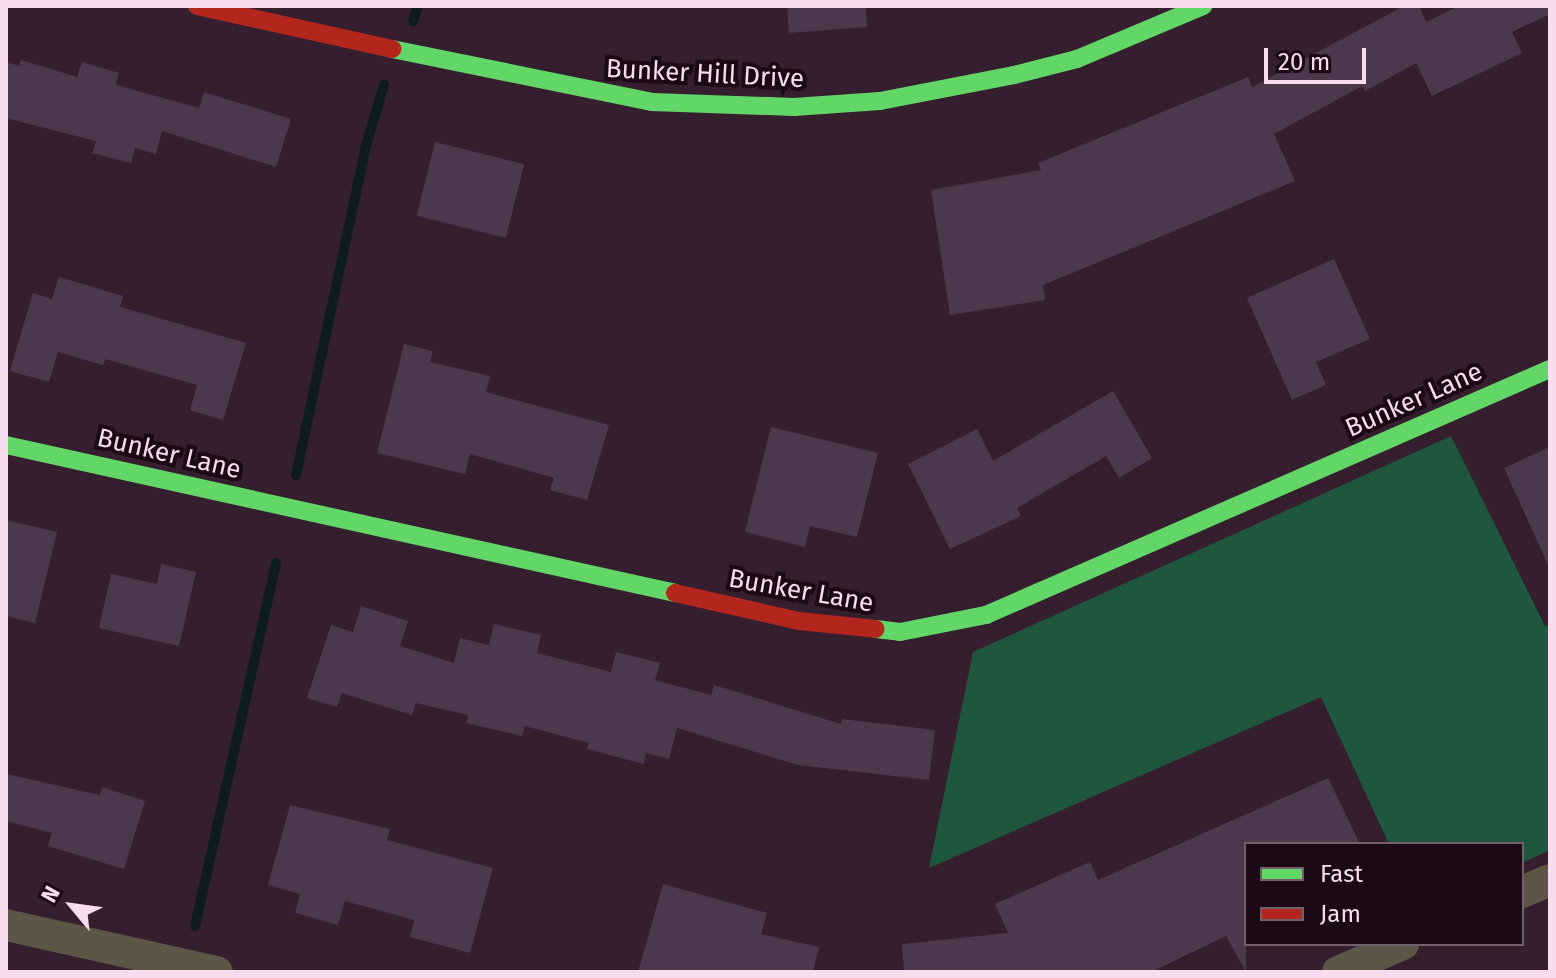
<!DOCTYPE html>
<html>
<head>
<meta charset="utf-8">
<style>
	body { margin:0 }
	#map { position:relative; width:1556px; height:978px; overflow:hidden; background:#351f2f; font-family:"Fira Sans",sans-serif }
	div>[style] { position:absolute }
	.green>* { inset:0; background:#1f563e }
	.stream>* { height:10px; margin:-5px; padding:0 5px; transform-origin:5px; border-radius:5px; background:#0e1c22 }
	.building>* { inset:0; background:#4c384c; transform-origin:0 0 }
	.street>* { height:32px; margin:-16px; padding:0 16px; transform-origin:16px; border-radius:16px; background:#5d5647 }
	.fast>* { height:18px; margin:-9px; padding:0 9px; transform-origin:9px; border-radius:9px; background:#63d668 }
	.jam>* { height:18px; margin:-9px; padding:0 9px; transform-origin:9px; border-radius:9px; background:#b3261e }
	span { translate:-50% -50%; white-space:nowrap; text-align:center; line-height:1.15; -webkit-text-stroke:8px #1b0916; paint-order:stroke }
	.street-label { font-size:26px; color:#f8ddee }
	.frame { position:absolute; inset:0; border:8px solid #f8ddee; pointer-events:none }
	.legend { position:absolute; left:1244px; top:842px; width:280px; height:104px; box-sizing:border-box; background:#1b0916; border:2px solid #735e6c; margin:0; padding:10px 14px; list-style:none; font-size:24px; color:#f8ddee }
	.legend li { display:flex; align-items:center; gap:16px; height:40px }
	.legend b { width:40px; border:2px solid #735e6c }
	.north { position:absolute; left:32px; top:866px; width:80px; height:80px; -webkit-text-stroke:6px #1b0916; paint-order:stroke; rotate:299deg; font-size:22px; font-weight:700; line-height:32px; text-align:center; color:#f8ddee }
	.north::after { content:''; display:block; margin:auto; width:28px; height:36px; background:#f8ddee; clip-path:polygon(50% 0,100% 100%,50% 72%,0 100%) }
	.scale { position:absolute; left:1264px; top:48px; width:102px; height:36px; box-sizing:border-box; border:4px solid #f8ddee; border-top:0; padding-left:10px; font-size:24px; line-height:28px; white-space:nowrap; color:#f8ddee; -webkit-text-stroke:6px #1b0916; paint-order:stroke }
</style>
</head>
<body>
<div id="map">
	<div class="green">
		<div style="clip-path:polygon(1451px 436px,1545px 626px,1550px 624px,1550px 850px,1522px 863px,1522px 844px,1389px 844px,1321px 697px,929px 868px,973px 652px)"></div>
	</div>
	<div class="stream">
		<div style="left:413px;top:21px;width:16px;rotate:-72deg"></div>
		<div style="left:296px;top:475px;width:333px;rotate:-78deg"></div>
		<div style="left:365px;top:149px;width:67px;rotate:-73.5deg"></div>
		<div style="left:195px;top:926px;width:372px;rotate:-77.4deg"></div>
	</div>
	<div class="building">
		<div style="clip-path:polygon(787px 6px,866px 6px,867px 27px,789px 33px)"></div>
		<div style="clip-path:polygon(1404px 6px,1419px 6px,1426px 22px,1459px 6px,1550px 6px,1550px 14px,1512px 32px,1522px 53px,1432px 96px,1416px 63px,1365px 91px,1362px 86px,1274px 134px,1295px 181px,1043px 285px,1045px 300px,950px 315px,931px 190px,1041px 170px,1038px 163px,1248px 77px,1252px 87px)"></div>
		<div style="clip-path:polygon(21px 60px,77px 77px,82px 62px,119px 73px,116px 85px,199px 108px,204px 92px,291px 119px,276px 167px,162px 131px,156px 154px,135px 148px,131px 163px,92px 153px,96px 141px,6px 118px,6px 62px,19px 66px)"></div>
		<div style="left:435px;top:142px;width:92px;height:76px;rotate:14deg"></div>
		<div style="clip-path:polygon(1334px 259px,1370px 339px,1316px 362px,1326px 385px,1292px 400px,1247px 298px)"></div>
		<div style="clip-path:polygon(59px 277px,123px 296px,120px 307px,246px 343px,223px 420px,190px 410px,197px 385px,105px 359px,103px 365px,58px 352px,49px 382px,10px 371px,33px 293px,52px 299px)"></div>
		<div style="clip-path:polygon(404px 344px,433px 351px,430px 362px,490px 376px,486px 392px,609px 425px,587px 500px,550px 490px,554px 478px,470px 454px,465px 474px,377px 453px)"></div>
		<div style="clip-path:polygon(1113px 391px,1152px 458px,1119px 478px,1106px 456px,1017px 508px,1021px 516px,950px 549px,908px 464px,977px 429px,993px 461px)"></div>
		<div style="clip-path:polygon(771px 427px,878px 453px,857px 537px,810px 526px,805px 547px,745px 532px)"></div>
		<div style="clip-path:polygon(1550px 447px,1550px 569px,1504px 468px)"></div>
		<div style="clip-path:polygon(6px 520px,57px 532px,35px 623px,6px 616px)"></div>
		<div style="clip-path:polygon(161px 564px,196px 572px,179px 646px,99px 628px,111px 574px,157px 584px)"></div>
		<div style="clip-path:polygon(361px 606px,408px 621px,400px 646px,454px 663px,460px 638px,489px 645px,494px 624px,541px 635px,537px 653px,611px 672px,616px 652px,660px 663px,655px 680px,711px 695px,714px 685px,841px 724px,842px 719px,935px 730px,929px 780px,798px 765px,677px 728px,669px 759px,646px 753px,644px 764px,587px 749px,589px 743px,525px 726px,522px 736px,466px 723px,468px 715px,416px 703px,412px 715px,342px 693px,337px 707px,307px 698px,331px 625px,353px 632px)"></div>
		<div style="clip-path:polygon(6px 774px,100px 795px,102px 787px,145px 801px,124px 869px,48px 846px,52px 833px,6px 821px)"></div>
		<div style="clip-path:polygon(1328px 778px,1360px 844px,1246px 844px,1246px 972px,1226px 936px,1151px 972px,904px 972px,902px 944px,1008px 933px,995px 904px,1090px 862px,1098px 880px)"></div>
		<div style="clip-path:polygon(290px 805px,390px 829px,387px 840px,493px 868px,470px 953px,410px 937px,414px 920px,345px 901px,338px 925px,295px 913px,300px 894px,268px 885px)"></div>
		<div style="clip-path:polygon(663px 884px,767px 913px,761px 934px,819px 947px,813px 972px,638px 972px)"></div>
	</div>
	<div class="street">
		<div style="left:1522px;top:892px;width:30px;rotate:-23deg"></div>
		<div style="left:6px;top:925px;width:216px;rotate:12.6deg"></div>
		<div style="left:1338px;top:972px;width:71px;rotate:-23.3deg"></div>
	</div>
	<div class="fast">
		<div style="left:392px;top:49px;width:265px;rotate:11.5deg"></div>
		<div style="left:652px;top:102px;width:142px;rotate:2deg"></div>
		<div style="left:794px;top:107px;width:86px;rotate:-4deg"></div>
		<div style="left:880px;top:101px;width:136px;rotate:-11deg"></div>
		<div style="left:1014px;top:75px;width:65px;rotate:-14.3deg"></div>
		<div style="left:1077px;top:59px;width:137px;rotate:-22.8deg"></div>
		<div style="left:6px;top:445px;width:685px;rotate:12.47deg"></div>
		<div style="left:876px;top:629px;width:24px;rotate:7deg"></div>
		<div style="left:900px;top:632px;width:88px;rotate:-11.2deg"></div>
		<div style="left:986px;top:615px;width:615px;rotate:-23.57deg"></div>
	</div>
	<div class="jam">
		<div style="left:197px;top:6px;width:200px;rotate:12.4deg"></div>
		<div style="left:675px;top:593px;width:127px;rotate:12.7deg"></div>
		<div style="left:799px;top:621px;width:77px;rotate:5.9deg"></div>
	</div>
	<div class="street-label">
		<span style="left:705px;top:74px;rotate:3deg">Bunker Hill Drive</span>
		<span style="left:1414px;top:400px;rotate:-24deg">Bunker Lane</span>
		<span style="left:169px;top:454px;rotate:13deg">Bunker Lane</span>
		<span style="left:801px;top:591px;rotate:10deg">Bunker Lane</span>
	</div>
	<div class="frame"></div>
	<ul class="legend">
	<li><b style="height:10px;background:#63d668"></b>Fast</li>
	<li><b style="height:10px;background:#b3261e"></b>Jam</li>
	</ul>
	<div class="north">N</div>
	<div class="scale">20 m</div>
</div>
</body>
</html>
